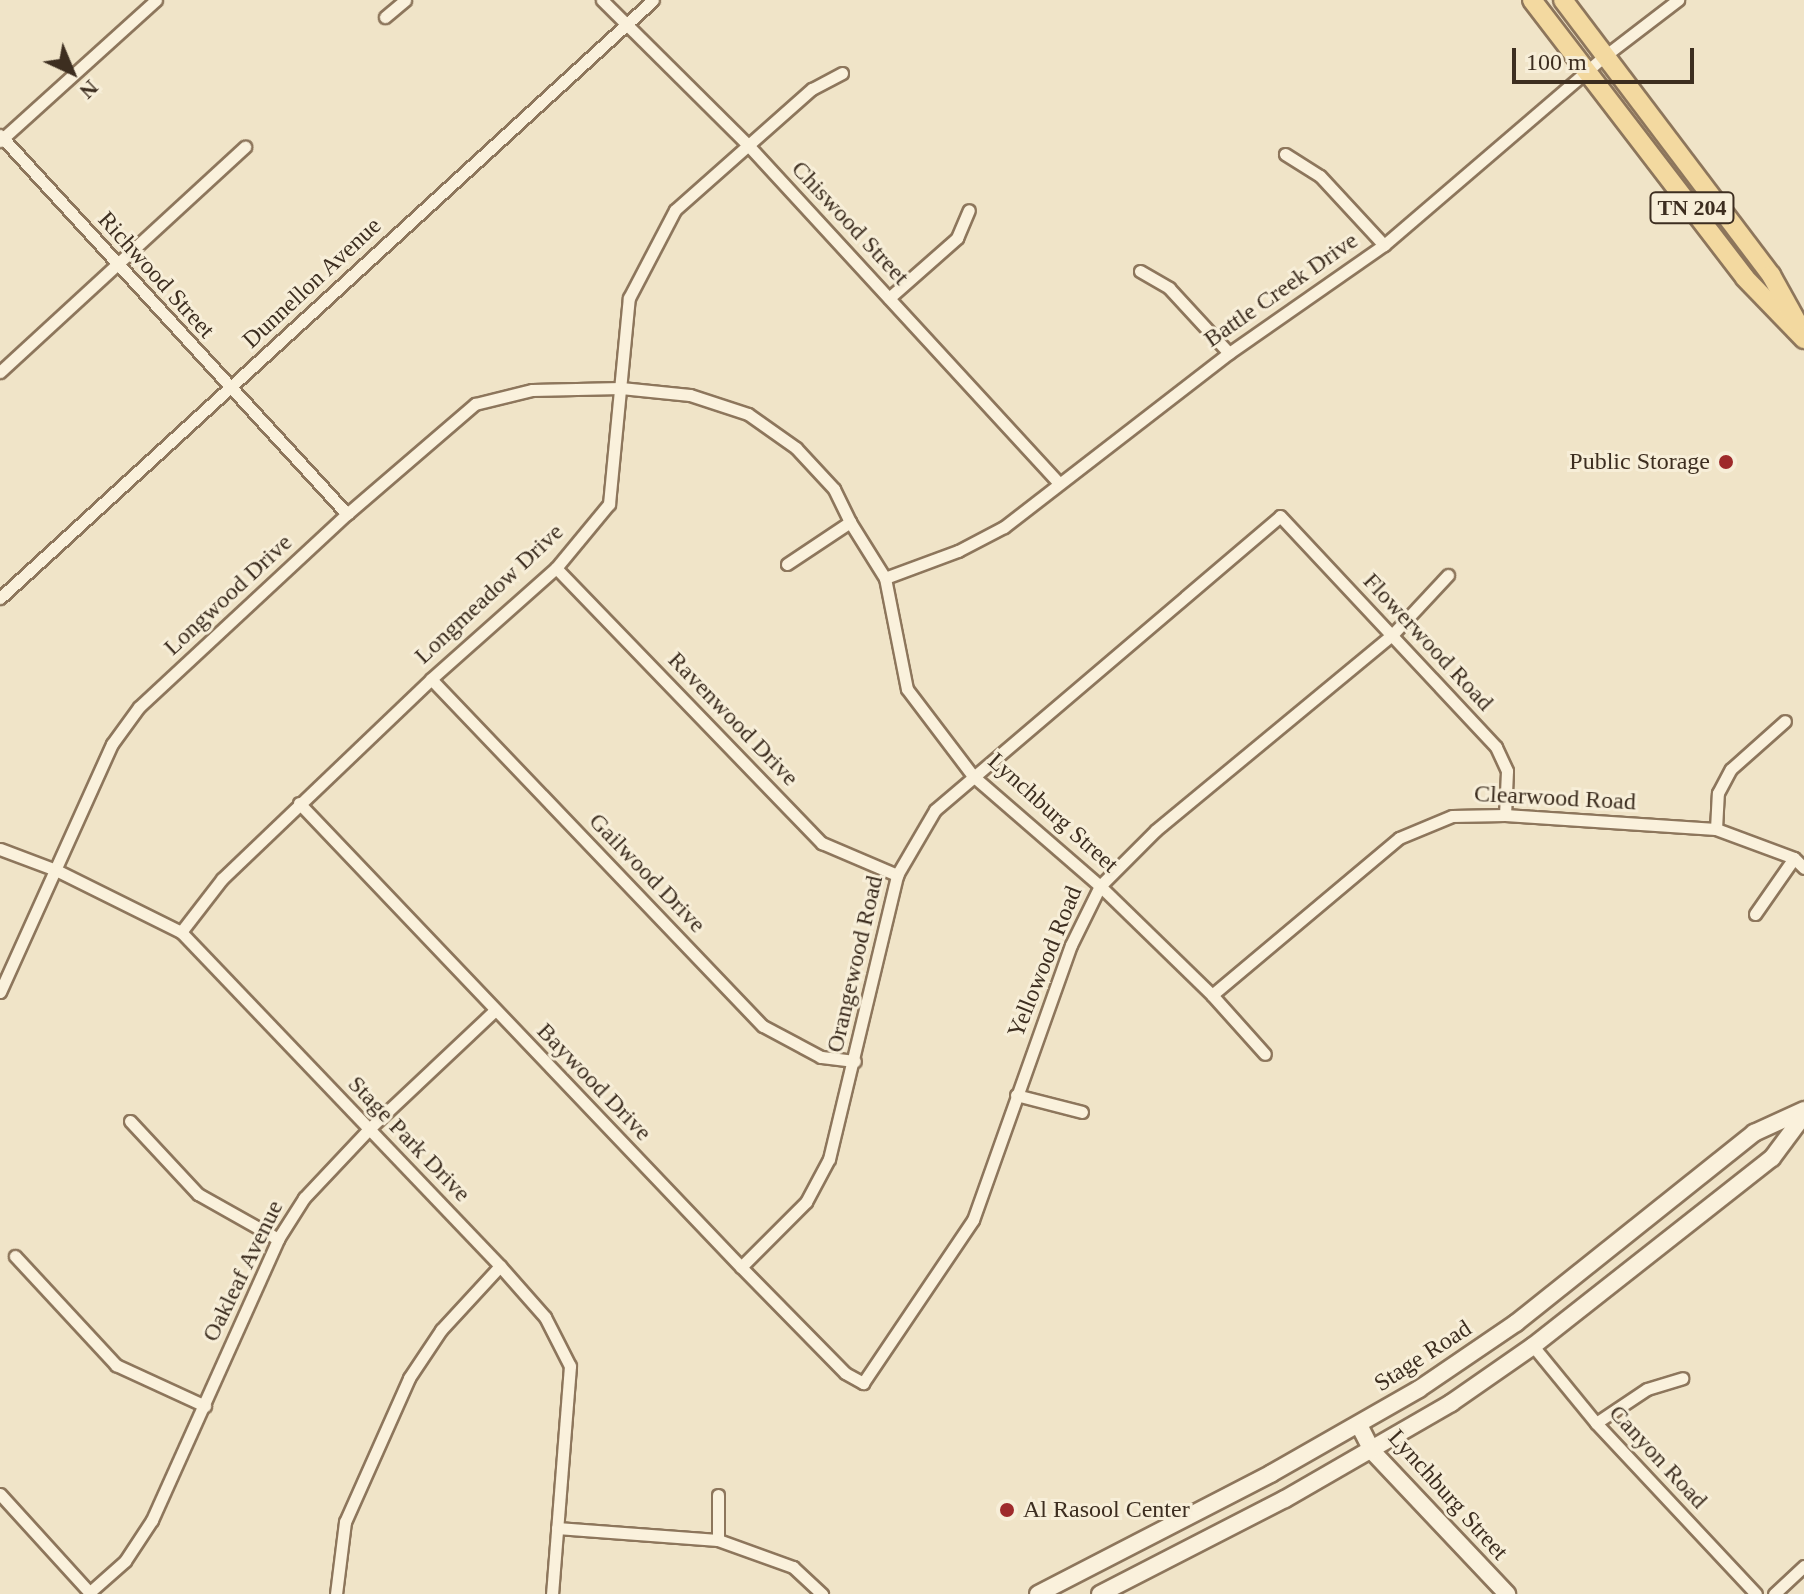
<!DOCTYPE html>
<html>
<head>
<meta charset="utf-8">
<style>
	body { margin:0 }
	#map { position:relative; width:1804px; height:1594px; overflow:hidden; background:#f0e4c8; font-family:Georgia,serif }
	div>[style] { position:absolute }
	.roads { filter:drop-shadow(2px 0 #8d765c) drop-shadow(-2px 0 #8d765c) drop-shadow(0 2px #8d765c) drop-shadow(0 -2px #8d765c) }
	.street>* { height:11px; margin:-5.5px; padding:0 5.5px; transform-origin:5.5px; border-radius:5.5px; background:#faf1dc }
	.secondary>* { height:16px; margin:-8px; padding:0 8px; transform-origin:8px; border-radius:8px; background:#faf1dc }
	.primary>* { height:18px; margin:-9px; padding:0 9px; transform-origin:9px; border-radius:9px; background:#f3d9a0 }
	.dots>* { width:22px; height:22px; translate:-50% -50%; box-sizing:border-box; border:4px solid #f7eed8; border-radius:50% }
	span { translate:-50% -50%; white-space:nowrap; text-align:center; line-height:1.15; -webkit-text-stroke:6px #f7eed8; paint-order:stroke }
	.shield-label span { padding:2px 6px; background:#f7eed8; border:2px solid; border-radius:6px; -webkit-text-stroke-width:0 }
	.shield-label { font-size:22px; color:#3d2e20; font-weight:700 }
	.street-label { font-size:24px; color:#3d2e20 }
	.poi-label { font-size:24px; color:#3d2e20 }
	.right { translate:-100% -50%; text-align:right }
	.left { translate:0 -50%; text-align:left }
	.north { position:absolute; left:32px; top:32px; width:80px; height:80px; -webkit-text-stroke:6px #f7eed8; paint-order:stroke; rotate:136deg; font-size:22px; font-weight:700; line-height:32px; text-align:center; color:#3d2e20 }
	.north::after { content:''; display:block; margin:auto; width:28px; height:36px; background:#3d2e20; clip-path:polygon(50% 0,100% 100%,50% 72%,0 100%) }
	.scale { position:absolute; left:1512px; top:48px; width:182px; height:36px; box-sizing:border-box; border:4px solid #3d2e20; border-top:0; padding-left:10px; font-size:24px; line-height:28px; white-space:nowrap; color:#3d2e20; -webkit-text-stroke:6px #f7eed8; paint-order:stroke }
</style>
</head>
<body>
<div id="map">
	<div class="roads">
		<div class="street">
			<div style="left:602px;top:0;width:204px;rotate:44.8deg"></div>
			<div style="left:747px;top:144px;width:461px;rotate:47.4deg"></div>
			<div style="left:385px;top:17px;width:26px;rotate:-40deg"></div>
			<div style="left:0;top:135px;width:514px;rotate:47.52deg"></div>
			<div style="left:0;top:141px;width:210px;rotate:-42.1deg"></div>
			<div style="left:1285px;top:154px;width:41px;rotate:32.2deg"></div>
			<div style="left:1320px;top:176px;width:94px;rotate:47.2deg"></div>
			<div style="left:1140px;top:271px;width:34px;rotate:30deg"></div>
			<div style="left:1169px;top:288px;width:88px;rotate:47.3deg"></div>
			<div style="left:889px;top:298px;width:91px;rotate:-41.4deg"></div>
			<div style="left:957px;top:238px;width:30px;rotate:-67deg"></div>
			<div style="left:0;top:372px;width:333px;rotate:-42.6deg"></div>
			<div style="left:787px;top:564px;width:76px;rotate:-33.7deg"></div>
			<div style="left:556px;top:568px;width:383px;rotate:46deg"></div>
			<div style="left:822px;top:843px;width:82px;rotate:23.1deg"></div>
			<div style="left:885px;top:578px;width:78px;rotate:-20.3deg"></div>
			<div style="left:958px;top:551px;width:52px;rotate:-27.6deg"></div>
			<div style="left:1004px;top:527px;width:284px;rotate:-37.7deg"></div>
			<div style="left:1229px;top:353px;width:189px;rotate:-34.9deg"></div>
			<div style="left:1384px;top:245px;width:292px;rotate:-40.6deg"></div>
			<div style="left:1606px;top:55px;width:91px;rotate:-37.4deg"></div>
			<div style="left:0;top:598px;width:885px;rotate:-42.48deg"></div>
			<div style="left:431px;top:679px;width:480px;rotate:46.3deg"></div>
			<div style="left:763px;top:1026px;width:66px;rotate:28.1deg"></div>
			<div style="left:821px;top:1057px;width:34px;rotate:7deg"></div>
			<div style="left:299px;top:803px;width:641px;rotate:46.39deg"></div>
			<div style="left:741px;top:1267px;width:148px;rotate:45.5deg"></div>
			<div style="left:845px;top:1373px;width:21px;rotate:29deg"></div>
			<div style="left:863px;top:1383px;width:197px;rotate:-56deg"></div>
			<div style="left:973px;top:1220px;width:292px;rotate:-70.4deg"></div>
			<div style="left:1071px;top:945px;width:66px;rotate:-63.8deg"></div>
			<div style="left:1100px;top:886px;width:79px;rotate:-45deg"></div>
			<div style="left:1156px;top:830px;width:306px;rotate:-39.6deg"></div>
			<div style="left:1392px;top:635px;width:82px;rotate:-47deg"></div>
			<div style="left:1716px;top:829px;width:36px;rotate:-87deg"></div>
			<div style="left:1718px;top:793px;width:27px;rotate:-62deg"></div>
			<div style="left:1731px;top:769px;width:72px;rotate:-41.6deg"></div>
			<div style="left:0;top:849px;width:60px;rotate:20.6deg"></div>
			<div style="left:56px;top:870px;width:140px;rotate:26.4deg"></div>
			<div style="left:181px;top:932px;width:462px;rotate:46.3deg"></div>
			<div style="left:500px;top:1266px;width:68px;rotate:48.6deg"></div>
			<div style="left:545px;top:1317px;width:55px;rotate:63deg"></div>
			<div style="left:570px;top:1366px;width:229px;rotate:94.5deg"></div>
			<div style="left:1755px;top:914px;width:68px;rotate:-55.1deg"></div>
			<div style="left:181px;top:932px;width:67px;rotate:-52.3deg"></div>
			<div style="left:222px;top:879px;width:289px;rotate:-43.7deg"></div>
			<div style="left:431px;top:679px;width:167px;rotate:-41.6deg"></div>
			<div style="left:556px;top:568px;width:83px;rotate:-50.4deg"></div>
			<div style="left:609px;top:504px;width:207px;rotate:-84.5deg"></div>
			<div style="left:629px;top:298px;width:99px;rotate:-62.4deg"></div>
			<div style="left:675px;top:210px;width:183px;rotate:-41.5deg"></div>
			<div style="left:812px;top:89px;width:34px;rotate:-28deg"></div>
			<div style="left:0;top:992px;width:272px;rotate:-65.7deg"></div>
			<div style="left:112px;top:744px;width:46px;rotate:-53.9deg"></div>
			<div style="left:139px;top:707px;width:284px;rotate:-42.9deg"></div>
			<div style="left:347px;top:514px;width:169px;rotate:-40.7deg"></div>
			<div style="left:475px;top:404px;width:59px;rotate:-13.8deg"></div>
			<div style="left:532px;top:390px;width:89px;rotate:-1.3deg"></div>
			<div style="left:621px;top:388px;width:69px;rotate:5.8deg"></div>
			<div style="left:690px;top:395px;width:61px;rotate:18.1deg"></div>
			<div style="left:748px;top:414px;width:59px;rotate:35.3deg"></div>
			<div style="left:796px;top:448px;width:56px;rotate:47.2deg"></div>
			<div style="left:834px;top:489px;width:37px;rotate:64deg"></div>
			<div style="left:850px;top:522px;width:66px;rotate:58deg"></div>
			<div style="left:885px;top:578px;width:113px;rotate:78.8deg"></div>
			<div style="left:907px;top:689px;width:109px;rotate:52.8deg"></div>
			<div style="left:973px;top:776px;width:168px;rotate:40.9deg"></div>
			<div style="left:1100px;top:886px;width:156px;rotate:44.2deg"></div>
			<div style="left:1212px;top:995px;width:79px;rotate:48.1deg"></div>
			<div style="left:1212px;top:995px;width:244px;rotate:-40deg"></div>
			<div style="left:1399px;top:838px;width:57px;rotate:-22.5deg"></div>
			<div style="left:1452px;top:816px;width:53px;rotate:-1.1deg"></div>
			<div style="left:1505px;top:815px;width:211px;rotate:3.8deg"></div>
			<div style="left:1716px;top:829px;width:83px;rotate:20.4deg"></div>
			<div style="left:1794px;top:858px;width:14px;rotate:45deg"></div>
			<div style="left:1016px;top:1095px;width:68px;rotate:14.4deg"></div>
			<div style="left:130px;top:1121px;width:100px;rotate:47deg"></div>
			<div style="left:198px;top:1194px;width:92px;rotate:29.4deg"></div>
			<div style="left:15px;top:1256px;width:149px;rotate:47.2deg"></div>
			<div style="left:116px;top:1365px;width:98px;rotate:24.7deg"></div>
			<div style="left:741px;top:1267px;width:92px;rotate:-45deg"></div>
			<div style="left:806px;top:1202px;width:49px;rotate:-61.9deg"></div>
			<div style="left:829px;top:1159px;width:292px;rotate:-76.5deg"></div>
			<div style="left:897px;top:875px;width:75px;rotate:-59.7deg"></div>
			<div style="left:935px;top:810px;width:453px;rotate:-40.4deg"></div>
			<div style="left:1280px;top:516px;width:316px;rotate:46.9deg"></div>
			<div style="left:1496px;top:747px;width:26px;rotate:65deg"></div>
			<div style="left:1507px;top:771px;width:44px;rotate:92.6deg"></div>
			<div style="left:1533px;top:1346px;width:99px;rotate:50.7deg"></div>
			<div style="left:1596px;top:1423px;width:234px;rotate:46.9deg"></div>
			<div style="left:1596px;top:1423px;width:61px;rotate:-33.7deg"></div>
			<div style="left:1647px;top:1389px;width:37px;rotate:-17deg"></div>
			<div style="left:0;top:1494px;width:135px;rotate:47.7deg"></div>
			<div style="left:557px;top:1528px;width:161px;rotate:4.3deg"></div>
			<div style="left:718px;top:1540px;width:80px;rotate:19.8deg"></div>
			<div style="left:793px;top:1567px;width:40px;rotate:43deg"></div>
			<div style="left:718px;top:1540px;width:45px;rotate:-90deg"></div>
			<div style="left:90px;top:1592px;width:47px;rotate:-41.5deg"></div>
			<div style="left:125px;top:1561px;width:49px;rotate:-56.6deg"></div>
			<div style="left:152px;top:1520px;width:308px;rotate:-65.8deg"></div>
			<div style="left:278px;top:1239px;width:49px;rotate:-57.6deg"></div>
			<div style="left:304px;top:1198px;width:96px;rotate:-46.7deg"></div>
			<div style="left:370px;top:1128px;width:172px;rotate:-43.3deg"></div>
			<div style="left:336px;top:1594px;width:73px;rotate:-82.9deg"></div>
			<div style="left:345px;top:1522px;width:158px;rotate:-66deg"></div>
			<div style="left:409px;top:1378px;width:58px;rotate:-56.3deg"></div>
			<div style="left:441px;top:1330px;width:87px;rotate:-47.3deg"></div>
			<div style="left:1774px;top:1594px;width:41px;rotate:-43deg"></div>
		</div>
		<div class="secondary">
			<div style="left:1359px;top:1425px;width:29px;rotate:63deg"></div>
			<div style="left:1372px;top:1451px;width:197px;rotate:46.6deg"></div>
			<div style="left:1038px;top:1594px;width:263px;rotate:-27.3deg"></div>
			<div style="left:1272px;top:1473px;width:169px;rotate:-29.7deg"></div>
			<div style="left:1419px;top:1389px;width:117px;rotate:-34.2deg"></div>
			<div style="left:1516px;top:1323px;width:305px;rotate:-38.6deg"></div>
			<div style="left:1754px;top:1133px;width:55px;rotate:-24.7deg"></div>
			<div style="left:1100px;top:1594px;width:208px;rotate:-27.2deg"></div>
			<div style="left:1285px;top:1499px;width:192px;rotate:-30deg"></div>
			<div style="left:1451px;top:1403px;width:100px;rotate:-34.8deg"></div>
			<div style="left:1533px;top:1346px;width:304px;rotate:-38.2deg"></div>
			<div style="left:1772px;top:1158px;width:54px;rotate:-53.3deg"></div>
		</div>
		<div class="primary">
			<div style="left:1532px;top:0;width:350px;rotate:52.5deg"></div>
			<div style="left:1745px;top:278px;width:85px;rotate:46deg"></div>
			<div style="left:1563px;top:0;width:345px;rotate:52.9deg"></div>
			<div style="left:1771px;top:275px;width:54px;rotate:61deg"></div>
		</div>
	</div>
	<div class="dots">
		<div style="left:1726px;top:462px;background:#9e2a2b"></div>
		<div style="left:1007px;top:1510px;background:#9e2a2b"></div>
	</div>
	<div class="shield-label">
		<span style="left:1692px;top:208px">TN 204</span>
	</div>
	<div class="street-label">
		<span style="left:850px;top:223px;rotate:47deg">Chiswood Street</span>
		<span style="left:156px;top:275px;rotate:48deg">Richwood Street</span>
		<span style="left:312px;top:283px;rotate:-43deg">Dunnellon Avenue</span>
		<span style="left:1281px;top:290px;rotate:-35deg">Battle Creek Drive</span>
		<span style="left:489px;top:594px;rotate:-43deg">Longmeadow Drive</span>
		<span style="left:228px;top:595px;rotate:-43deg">Longwood Drive</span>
		<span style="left:1428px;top:642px;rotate:47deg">Flowerwood Road</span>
		<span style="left:733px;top:719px;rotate:46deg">Ravenwood Drive</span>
		<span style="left:1555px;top:798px;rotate:3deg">Clearwood Road</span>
		<span style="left:1053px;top:813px;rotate:42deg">Lynchburg Street</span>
		<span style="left:647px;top:873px;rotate:46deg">Gailwood Drive</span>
		<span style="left:1045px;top:962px;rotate:-68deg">Yellowood Road</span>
		<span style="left:855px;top:964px;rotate:-77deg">Orangewood Road</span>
		<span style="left:594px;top:1082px;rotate:46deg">Baywood Drive</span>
		<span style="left:409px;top:1139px;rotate:46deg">Stage Park Drive</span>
		<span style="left:243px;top:1271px;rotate:-64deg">Oakleaf Avenue</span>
		<span style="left:1423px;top:1356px;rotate:-33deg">Stage Road</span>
		<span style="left:1658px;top:1457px;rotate:47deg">Canyon Road</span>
		<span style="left:1448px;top:1495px;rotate:48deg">Lynchburg Street</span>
	</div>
	<div class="poi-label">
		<span class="right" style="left:1710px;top:462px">Public Storage</span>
		<span class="left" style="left:1023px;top:1510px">Al Rasool Center</span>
	</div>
	<div class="north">N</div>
	<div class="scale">100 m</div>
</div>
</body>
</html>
